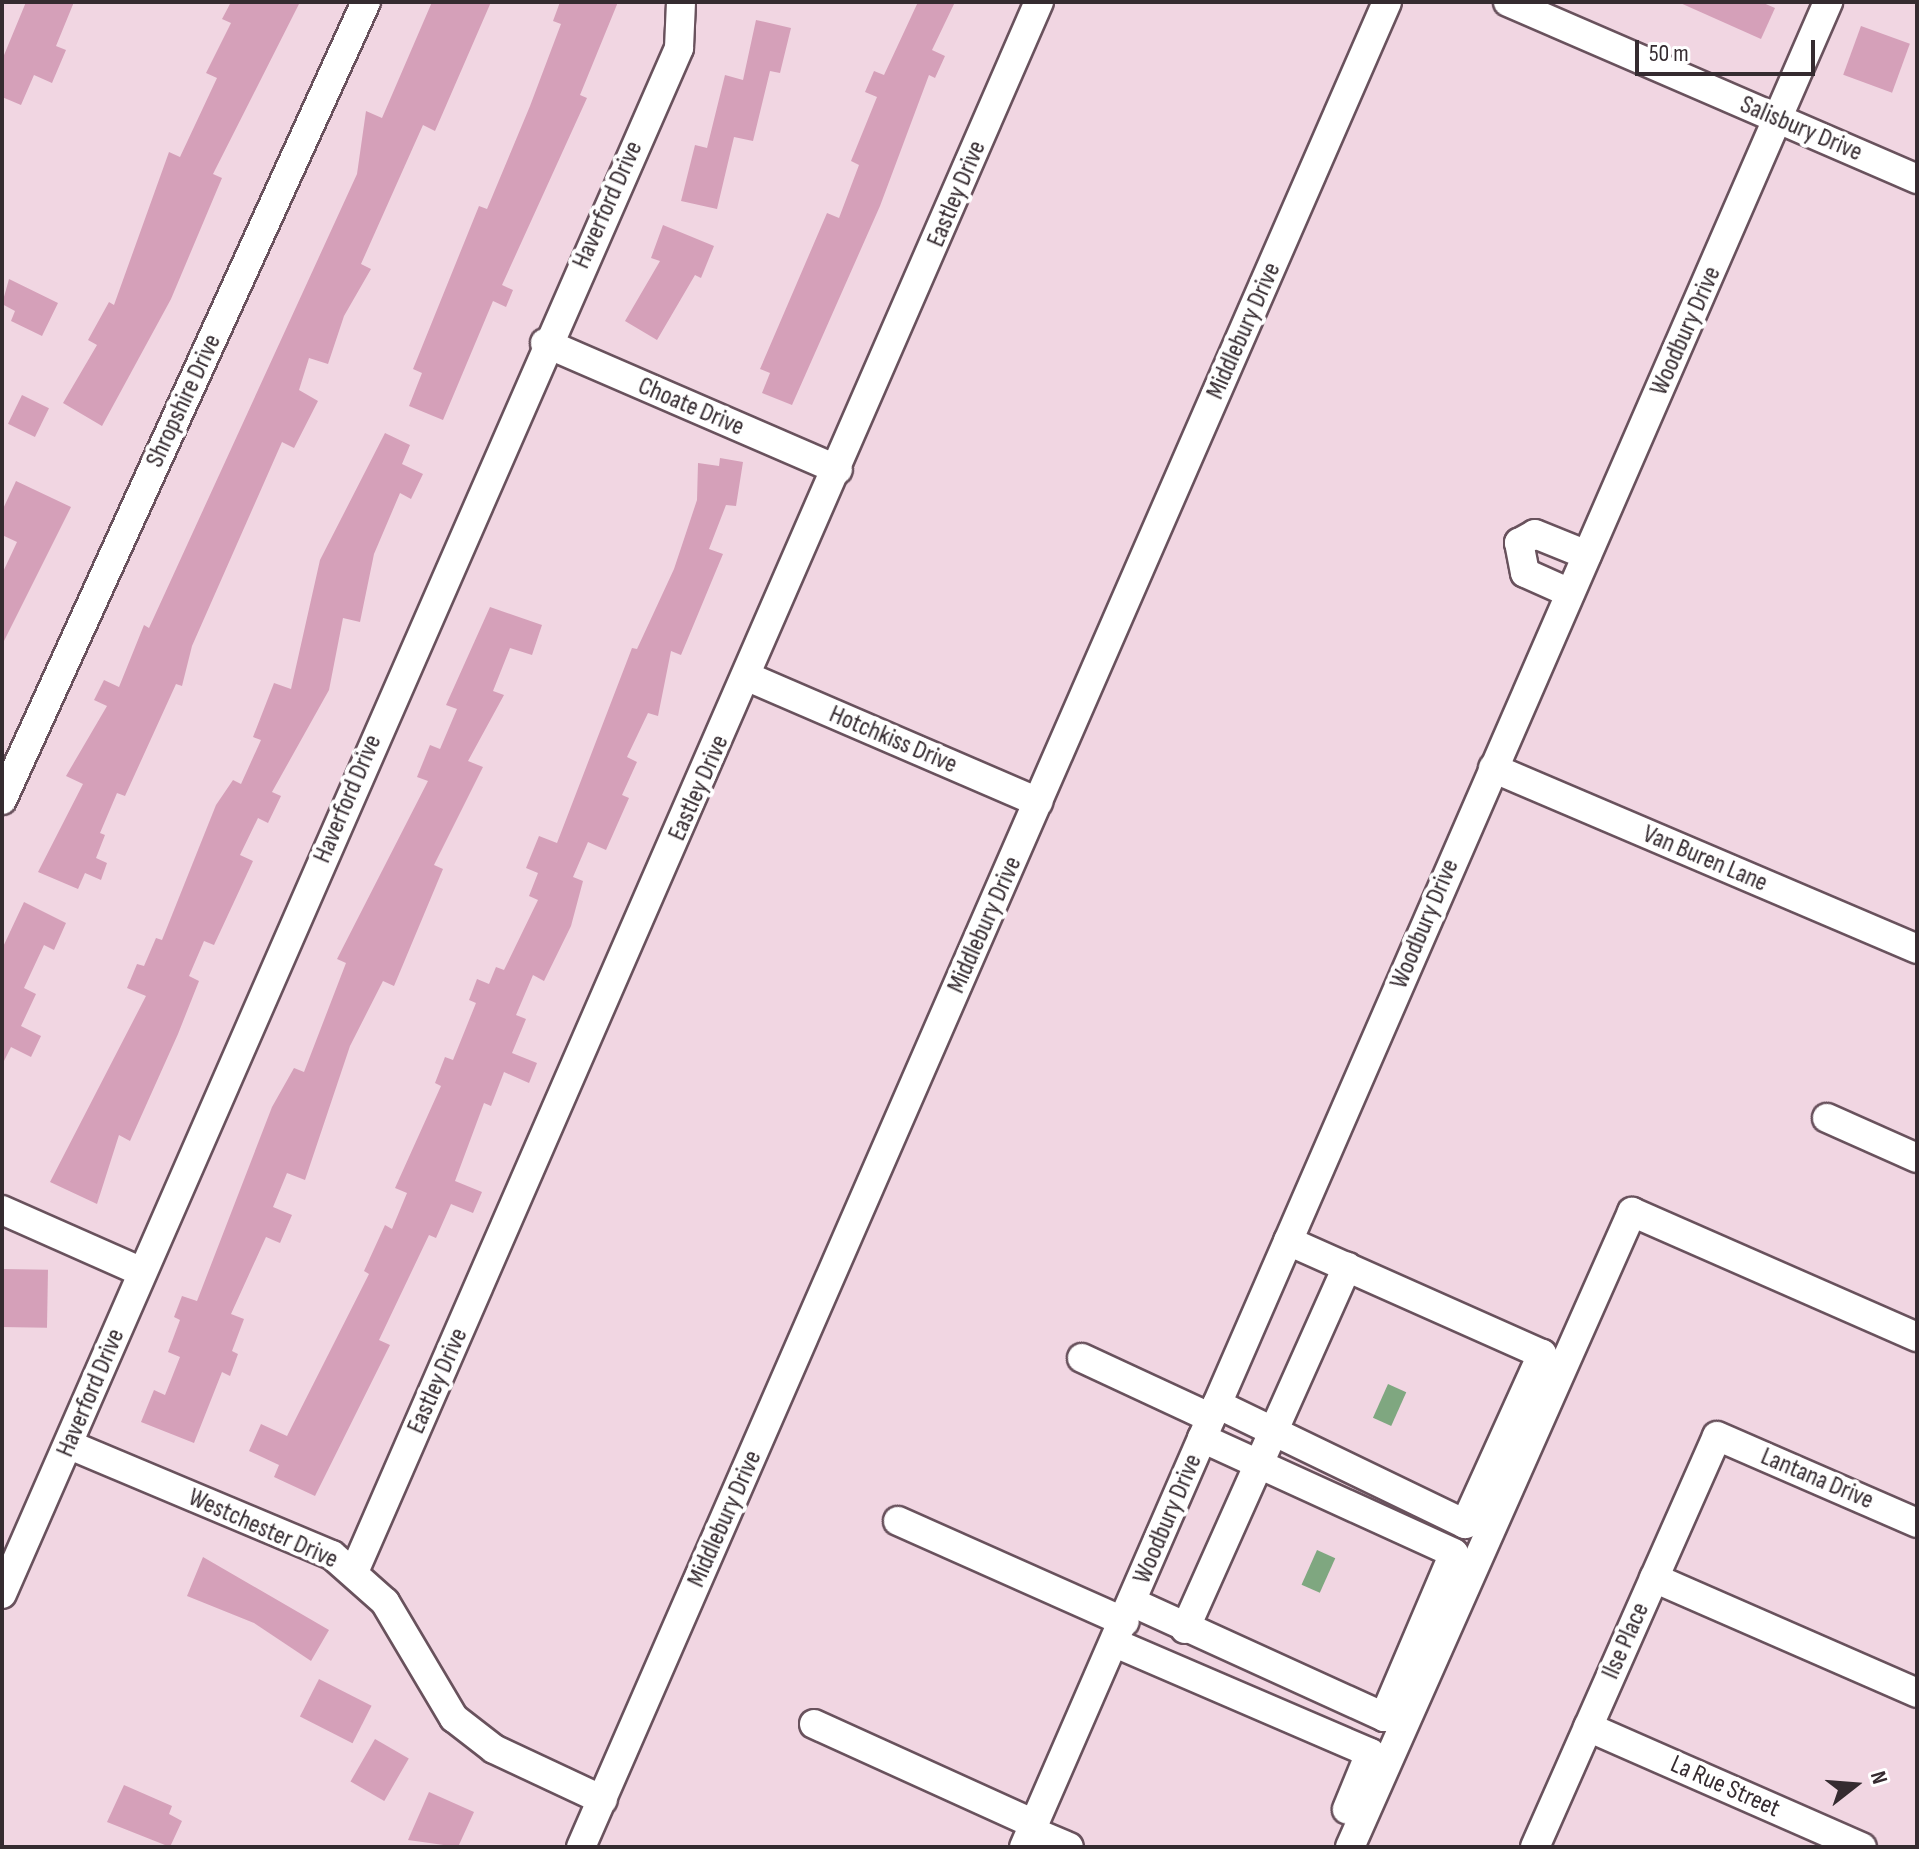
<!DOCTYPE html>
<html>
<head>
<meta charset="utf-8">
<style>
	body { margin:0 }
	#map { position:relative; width:1919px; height:1849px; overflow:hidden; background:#f1d6e2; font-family:"Sofia Sans Condensed",sans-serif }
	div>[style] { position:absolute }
	.water>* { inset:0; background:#7fa780; transform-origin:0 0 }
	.building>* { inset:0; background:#d5a0b9; transform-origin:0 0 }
	.roads { filter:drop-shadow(2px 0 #69525d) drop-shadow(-2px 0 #69525d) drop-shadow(0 2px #69525d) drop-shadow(0 -2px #69525d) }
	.minor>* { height:28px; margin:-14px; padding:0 14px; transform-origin:14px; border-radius:14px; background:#fff }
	span { translate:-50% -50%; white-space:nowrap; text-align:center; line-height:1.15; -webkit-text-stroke:8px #fff; paint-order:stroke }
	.street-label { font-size:26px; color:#352b30 }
	.frame { position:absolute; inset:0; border:4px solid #352b30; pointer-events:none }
	.north { position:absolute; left:1815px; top:1745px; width:80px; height:80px; -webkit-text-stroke:6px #fff; paint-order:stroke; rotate:73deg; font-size:22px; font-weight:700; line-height:32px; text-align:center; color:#352b30 }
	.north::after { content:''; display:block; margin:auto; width:28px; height:36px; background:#352b30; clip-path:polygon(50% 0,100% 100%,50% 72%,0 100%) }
	.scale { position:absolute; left:1635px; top:40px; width:180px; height:36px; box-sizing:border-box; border:4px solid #352b30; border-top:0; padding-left:10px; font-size:24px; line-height:28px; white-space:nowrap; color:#352b30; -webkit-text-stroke:6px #fff; paint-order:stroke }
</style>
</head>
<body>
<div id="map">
	<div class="water">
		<div style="left:1388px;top:1384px;width:20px;height:37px;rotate:24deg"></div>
		<div style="left:1317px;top:1550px;width:20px;height:38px;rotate:24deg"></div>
	</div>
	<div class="building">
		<div style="clip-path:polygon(26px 2px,74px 2px,56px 46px,66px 50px,52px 83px,34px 75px,21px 105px,2px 97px,2px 60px)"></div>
		<div style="clip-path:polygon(231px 2px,300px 2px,213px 174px,222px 178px,171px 299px,102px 426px,63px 403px,97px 345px,88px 340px,109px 302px,114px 305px,169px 152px,180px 157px,217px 78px,206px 73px,231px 23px,222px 19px)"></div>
		<div style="clip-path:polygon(432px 2px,491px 2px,435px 131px,423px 125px,361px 264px,371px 269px,344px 316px,328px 364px,309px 358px,299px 390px,318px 401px,294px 448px,282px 442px,192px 646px,182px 686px,176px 684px,125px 796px,117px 793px,100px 833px,105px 835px,96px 858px,107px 863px,101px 880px,85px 873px,78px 889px,38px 872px,83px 784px,66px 776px,107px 706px,94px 700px,104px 680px,119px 687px,144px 625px,149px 628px,357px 174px,366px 111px,382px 118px)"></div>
		<div style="clip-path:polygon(560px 2px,618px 2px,580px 95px,587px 98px,502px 285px,513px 290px,506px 307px,493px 301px,443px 420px,409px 406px,422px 373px,413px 369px,479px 206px,487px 209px,530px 106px,561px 24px,553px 21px)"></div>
		<div style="clip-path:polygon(918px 2px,955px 2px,932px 50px,945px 56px,935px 78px,929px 75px,880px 206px,792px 405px,762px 393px,770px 373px,760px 369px,827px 213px,839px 218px,859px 165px,851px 161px,877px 97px,865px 92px,874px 71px,884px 75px)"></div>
		<div style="clip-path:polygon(1678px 2px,1761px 2px,1775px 8px,1761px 39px)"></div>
		<div style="clip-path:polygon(756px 20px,791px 28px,780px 73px,770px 71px,753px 141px,734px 137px,717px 209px,681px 201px,695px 145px,707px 148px,725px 75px,743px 80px)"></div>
		<div style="left:1861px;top:26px;width:52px;height:52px;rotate:20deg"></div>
		<div style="clip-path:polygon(663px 225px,714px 246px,701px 278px,695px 275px,657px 340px,625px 321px,660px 261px,651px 258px)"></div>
		<div style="clip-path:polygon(9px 279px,58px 303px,42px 336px,11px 321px,15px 311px,2px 304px)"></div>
		<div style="left:22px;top:395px;width:30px;height:32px;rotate:26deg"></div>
		<div style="clip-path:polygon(385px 433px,410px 445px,402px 464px,423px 474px,411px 499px,400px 493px,374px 554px,360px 622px,343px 618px,329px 690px,272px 792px,281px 796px,268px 823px,258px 818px,240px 855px,253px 861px,214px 945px,204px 941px,189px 976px,199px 981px,178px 1034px,130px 1141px,119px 1135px,97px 1204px,50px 1182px,146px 996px,127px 988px,137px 964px,144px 966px,156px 938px,162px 940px,216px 805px,233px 780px,241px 784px,261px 740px,253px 737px,274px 683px,291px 689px,320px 560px)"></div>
		<div style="clip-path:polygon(720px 458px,743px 462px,736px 506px,726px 505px,709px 549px,723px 554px,681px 655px,671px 651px,658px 716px,648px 713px,627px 757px,637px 762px,622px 795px,629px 798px,606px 850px,588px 842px,573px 877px,583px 881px,571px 926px,544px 981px,533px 975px,516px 1015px,526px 1019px,512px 1053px,537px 1063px,529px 1083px,504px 1072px,491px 1106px,484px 1103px,455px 1181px,482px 1192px,473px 1213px,451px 1204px,436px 1238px,429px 1235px,379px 1340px,390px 1345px,315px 1496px,274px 1477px,279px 1465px,249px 1451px,261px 1424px,287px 1436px,369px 1274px,364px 1271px,385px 1225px,392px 1229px,407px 1193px,395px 1188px,441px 1086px,435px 1083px,445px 1057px,453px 1060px,476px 1003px,469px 1000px,477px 979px,489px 984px,496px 967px,504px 970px,538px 900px,529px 896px,538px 873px,526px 868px,539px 836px,557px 843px,632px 648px,637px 649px,674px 569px,697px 500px,698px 463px,719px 466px)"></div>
		<div style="clip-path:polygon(16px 481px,71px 507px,2px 645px,2px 574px,17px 542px,2px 535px,2px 511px)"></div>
		<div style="clip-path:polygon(490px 607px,542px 625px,532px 655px,510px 648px,493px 691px,504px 695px,468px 761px,483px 767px,434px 865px,443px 869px,394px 986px,383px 981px,350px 1046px,305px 1180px,287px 1173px,273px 1207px,292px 1215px,280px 1243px,266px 1237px,231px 1314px,244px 1319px,232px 1351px,238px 1354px,230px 1376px,222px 1372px,194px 1443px,141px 1422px,154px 1390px,165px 1395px,180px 1357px,168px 1352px,180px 1320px,174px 1317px,182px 1296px,197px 1301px,272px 1107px,294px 1068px,304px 1072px,346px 963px,337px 959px,428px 781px,417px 777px,430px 745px,440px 749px,457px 709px,446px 705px)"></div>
		<div style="clip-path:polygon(24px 902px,66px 923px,54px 950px,44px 945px,24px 988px,36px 994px,21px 1026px,41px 1036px,31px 1057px,11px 1047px,2px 1065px,2px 949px)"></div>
		<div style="left:2px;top:1269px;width:46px;height:58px;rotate:1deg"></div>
		<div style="clip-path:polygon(203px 1557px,329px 1630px,311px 1661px,254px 1623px,187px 1596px)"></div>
		<div style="left:319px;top:1679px;width:59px;height:42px;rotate:27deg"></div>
		<div style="left:375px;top:1739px;width:39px;height:49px;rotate:30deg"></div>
		<div style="clip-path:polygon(124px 1785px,172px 1806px,169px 1814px,182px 1821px,170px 1847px,107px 1822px)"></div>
		<div style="clip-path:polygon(429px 1792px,474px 1812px,458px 1847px,408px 1840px)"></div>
	</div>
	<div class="roads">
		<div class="minor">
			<div style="left:1508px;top:2px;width:446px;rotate:23.4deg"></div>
			<div style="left:545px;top:343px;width:319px;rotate:23.4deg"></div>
			<div style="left:1570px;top:593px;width:49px;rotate:-156deg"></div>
			<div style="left:1525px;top:573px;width:31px;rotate:-101deg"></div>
			<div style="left:1519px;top:543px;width:18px;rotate:-29deg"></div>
			<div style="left:1535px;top:534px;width:56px;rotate:22deg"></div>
			<div style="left:748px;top:677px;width:316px;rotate:23.3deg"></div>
			<div style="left:1493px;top:768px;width:461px;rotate:23.1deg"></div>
			<div style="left:2px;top:800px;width:877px;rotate:-65.48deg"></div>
			<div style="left:1827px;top:1118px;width:98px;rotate:24deg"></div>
			<div style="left:2px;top:1210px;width:153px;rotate:23.9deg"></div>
			<div style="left:1082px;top:1358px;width:142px;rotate:24.9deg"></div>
			<div style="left:1217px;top:1404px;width:276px;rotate:25.8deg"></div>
			<div style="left:1465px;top:1524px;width:187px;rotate:-65.6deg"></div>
			<div style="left:1542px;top:1354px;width:278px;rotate:-156deg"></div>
			<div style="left:70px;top:1445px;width:284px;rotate:22.8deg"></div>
			<div style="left:332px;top:1555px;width:71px;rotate:41.6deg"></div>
			<div style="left:385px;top:1602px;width:135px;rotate:59.3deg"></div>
			<div style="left:454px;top:1718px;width:51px;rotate:37.8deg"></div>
			<div style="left:494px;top:1749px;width:120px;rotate:25.1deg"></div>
			<div style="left:898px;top:1521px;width:248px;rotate:24deg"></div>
			<div style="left:354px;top:1572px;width:1713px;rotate:-66.43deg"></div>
			<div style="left:1654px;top:1578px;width:287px;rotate:23.6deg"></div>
			<div style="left:2px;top:1594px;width:1688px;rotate:-66.35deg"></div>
			<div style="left:679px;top:48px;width:46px;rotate:-87.5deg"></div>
			<div style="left:1134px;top:1603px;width:275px;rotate:24.5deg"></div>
			<div style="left:1384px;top:1717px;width:178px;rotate:-66.9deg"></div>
			<div style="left:1454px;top:1553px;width:277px;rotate:-155.5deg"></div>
			<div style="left:1185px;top:1629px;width:397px;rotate:-65.9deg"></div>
			<div style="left:1115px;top:1643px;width:278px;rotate:23.3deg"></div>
			<div style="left:1370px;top:1753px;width:61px;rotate:112.3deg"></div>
			<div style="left:814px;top:1724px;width:242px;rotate:24.4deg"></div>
			<div style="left:1588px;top:1727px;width:299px;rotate:23.7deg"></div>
			<div style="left:1031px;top:1831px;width:41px;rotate:22.8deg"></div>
			<div style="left:581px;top:1847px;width:2013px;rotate:-66.4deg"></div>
			<div style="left:1024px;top:1847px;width:2013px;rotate:-66.45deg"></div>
			<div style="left:1350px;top:1847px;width:695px;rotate:-66.05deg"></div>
			<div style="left:1632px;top:1212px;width:311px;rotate:23.7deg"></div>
			<div style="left:1535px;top:1847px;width:449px;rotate:-66.1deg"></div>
			<div style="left:1717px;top:1436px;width:218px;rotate:23.5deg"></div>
		</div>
	</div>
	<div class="street-label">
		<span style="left:1801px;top:129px;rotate:23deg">Salisbury Drive</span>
		<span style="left:957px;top:194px;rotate:-67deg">Eastley Drive</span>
		<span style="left:608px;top:205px;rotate:-66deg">Haverford Drive</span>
		<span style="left:1244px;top:331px;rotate:-66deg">Middlebury Drive</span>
		<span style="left:1686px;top:331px;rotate:-66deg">Woodbury Drive</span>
		<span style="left:184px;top:401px;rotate:-65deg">Shropshire Drive</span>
		<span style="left:691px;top:407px;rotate:23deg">Choate Drive</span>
		<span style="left:893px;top:740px;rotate:23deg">Hotchkiss Drive</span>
		<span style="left:699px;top:788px;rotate:-66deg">Eastley Drive</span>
		<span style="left:348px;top:799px;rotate:-67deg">Haverford Drive</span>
		<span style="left:1705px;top:859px;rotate:23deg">Van Buren Lane</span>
		<span style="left:1425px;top:924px;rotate:-67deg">Woodbury Drive</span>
		<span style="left:985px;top:925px;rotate:-66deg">Middlebury Drive</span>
		<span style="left:438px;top:1381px;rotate:-66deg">Eastley Drive</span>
		<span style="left:91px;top:1393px;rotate:-67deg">Haverford Drive</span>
		<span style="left:1817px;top:1479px;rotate:23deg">Lantana Drive</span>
		<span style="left:725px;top:1519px;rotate:-66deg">Middlebury Drive</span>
		<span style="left:1168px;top:1519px;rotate:-67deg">Woodbury Drive</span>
		<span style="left:263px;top:1529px;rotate:24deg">Westchester Drive</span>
		<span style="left:1626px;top:1641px;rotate:-66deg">Ilse Place</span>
		<span style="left:1725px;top:1787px;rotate:24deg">La Rue Street</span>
	</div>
	<div class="frame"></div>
	<div class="north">N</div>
	<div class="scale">50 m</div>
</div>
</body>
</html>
